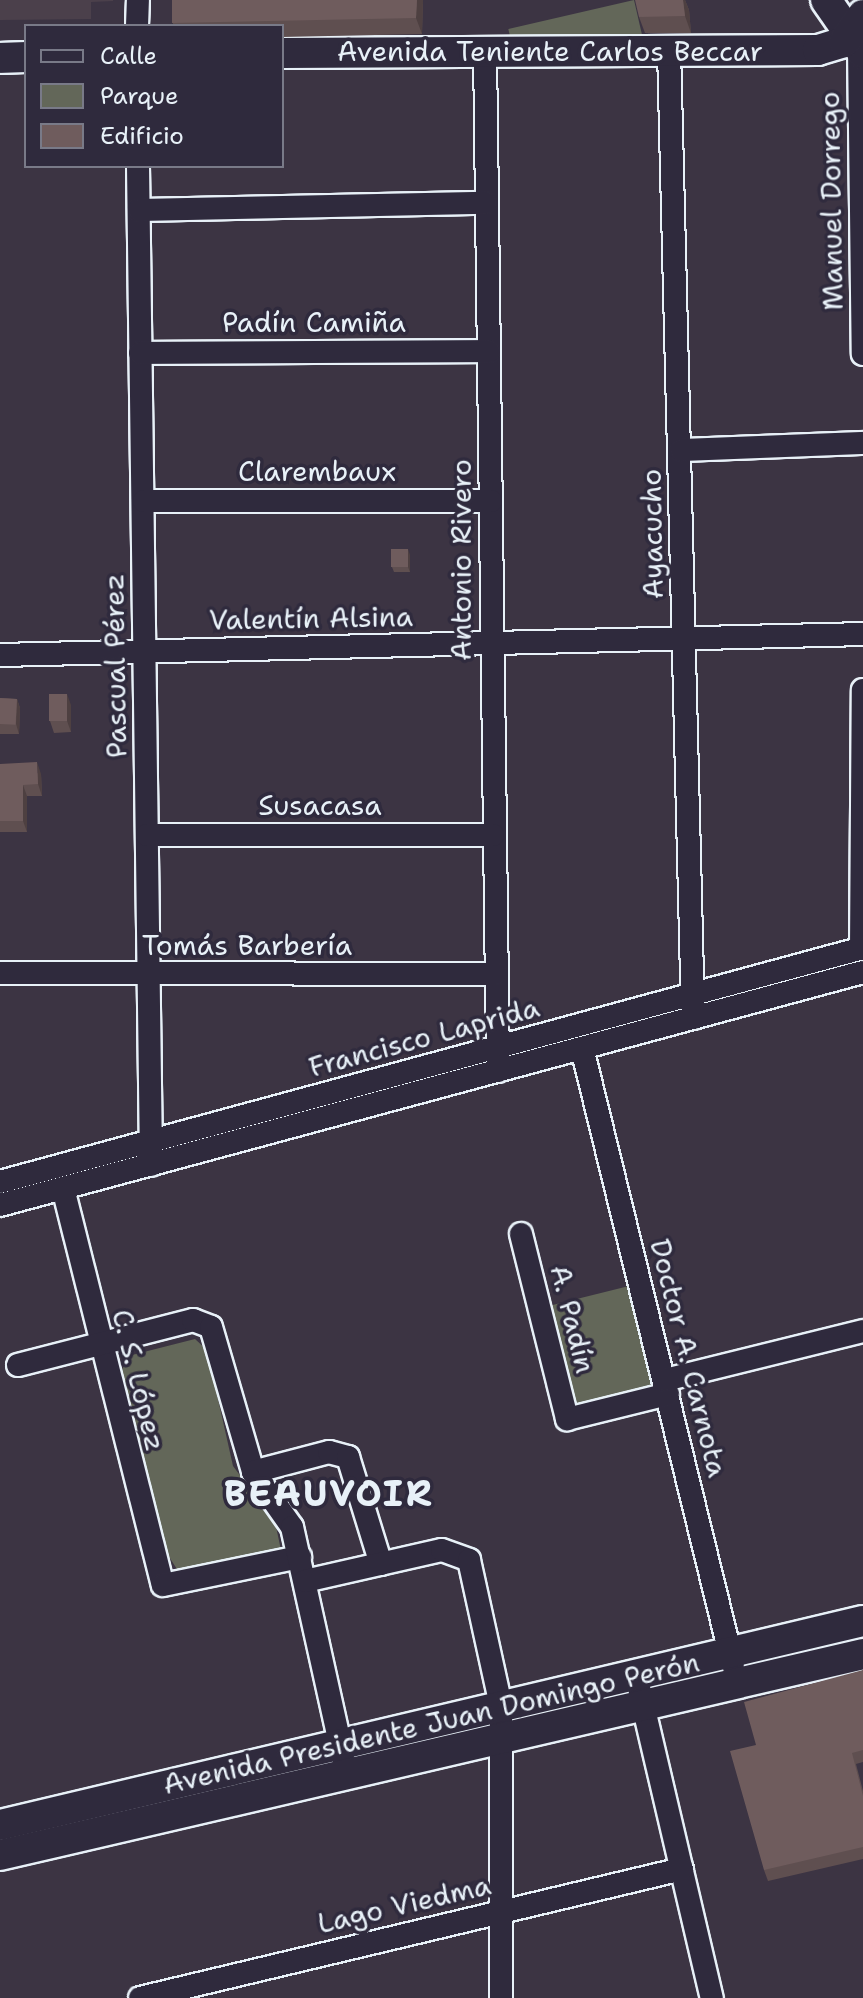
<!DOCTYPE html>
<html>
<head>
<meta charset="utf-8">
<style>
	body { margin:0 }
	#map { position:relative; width:863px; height:1998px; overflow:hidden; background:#3c3443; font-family:"Shantell Sans",sans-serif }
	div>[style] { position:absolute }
	.built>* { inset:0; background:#4b404b }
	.green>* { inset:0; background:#636759; transform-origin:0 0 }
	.roads { filter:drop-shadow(2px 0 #e8f1f8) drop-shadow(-2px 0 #e8f1f8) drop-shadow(0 2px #e8f1f8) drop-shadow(0 -2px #e8f1f8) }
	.minor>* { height:22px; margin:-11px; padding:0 11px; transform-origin:11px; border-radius:11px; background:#2f2a3d }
	.secondary>* { height:30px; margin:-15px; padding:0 15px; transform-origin:15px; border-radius:15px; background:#2f2a3d }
	.wall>* { inset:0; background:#5f4f50 }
	.shaded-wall>* { inset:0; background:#4e4041 }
	.building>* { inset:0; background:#6f5c5d; transform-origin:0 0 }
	span { translate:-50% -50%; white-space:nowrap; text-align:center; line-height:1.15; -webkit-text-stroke:7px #2f2a3d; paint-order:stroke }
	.street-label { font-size:28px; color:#e8f1f8 }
	.district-label { font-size:36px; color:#e8f1f8; font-weight:700; letter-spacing:2px }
	.legend { position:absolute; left:24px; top:24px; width:260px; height:144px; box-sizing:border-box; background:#2f2a3d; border:2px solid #797a88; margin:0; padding:10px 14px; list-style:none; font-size:24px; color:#e8f1f8 }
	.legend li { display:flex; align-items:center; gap:16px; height:40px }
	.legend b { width:40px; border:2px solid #797a88 }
</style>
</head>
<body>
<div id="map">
	<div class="built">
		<div style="clip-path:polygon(0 0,113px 0,113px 1px,91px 2px,91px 19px,0 20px)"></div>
	</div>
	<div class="green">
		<div style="left:634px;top:0;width:40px;height:129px;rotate:77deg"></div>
		<div style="left:633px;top:1285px;width:102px;height:88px;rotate:76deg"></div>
		<div style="clip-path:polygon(195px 1339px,207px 1350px,233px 1466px,275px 1522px,281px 1550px,182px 1577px,166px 1552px,117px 1376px,132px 1355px)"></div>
	</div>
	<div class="roads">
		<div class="minor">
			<div style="left:137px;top:26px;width:26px;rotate:-88deg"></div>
			<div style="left:859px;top:47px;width:307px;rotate:89.3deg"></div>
			<div style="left:485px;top:49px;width:1022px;rotate:89.27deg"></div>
			<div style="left:669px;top:49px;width:969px;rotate:88.58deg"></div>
			<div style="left:138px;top:166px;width:999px;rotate:89.25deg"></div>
			<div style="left:139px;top:210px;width:347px;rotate:-1.2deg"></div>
			<div style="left:140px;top:353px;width:349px;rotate:-0.3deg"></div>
			<div style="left:681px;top:450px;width:182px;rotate:-2.2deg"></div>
			<div style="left:144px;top:501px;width:347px"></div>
			<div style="left:0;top:655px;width:863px;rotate:-1.39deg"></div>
			<div style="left:147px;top:835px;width:346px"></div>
			<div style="left:861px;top:949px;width:259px;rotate:-89.6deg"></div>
			<div style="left:0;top:973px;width:495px;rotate:0.1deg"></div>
			<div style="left:582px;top:1048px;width:635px;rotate:76.25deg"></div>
			<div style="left:0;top:1182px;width:894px;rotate:-15.17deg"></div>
			<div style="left:63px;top:1188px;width:409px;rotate:75.9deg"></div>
			<div style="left:163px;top:1585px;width:140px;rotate:-11.6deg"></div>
			<div style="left:0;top:1205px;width:894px;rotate:-15.11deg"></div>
			<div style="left:521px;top:1234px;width:191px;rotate:76deg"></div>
			<div style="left:567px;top:1419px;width:104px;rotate:-13.9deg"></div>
			<div style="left:18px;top:1365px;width:181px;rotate:-14.4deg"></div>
			<div style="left:193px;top:1320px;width:19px;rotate:21deg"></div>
			<div style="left:211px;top:1327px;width:151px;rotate:73.8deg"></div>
			<div style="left:253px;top:1472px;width:67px;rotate:54.7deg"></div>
			<div style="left:292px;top:1527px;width:236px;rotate:77.5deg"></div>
			<div style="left:665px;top:1380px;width:204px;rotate:-13.9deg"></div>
			<div style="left:253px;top:1472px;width:79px;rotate:-14.7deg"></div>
			<div style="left:329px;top:1452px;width:20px;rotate:15deg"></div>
			<div style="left:348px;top:1457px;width:112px;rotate:72.9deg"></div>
			<div style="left:305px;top:1581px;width:140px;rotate:-12.8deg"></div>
			<div style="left:442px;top:1550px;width:29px;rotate:20deg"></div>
			<div style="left:469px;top:1560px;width:149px;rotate:77.6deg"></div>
			<div style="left:501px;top:1706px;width:292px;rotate:90deg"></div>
			<div style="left:636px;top:1675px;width:332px;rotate:76.8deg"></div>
			<div style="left:140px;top:1998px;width:557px;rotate:-13.39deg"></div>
		</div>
		<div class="secondary">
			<div style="left:826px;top:0;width:65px;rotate:55.1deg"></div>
			<div style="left:282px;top:53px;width:536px;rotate:-0.32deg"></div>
			<div style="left:818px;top:50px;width:27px;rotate:-17deg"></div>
			<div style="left:844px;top:42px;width:33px;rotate:-55deg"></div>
			<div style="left:0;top:58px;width:26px;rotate:-2deg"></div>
			<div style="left:0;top:1825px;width:887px;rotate:-13.3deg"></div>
			<div style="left:0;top:1855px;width:886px;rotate:-13.11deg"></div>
		</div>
	</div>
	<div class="wall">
		<div style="clip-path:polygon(172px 0,423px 0,422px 34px,282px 37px,282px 26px,173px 26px)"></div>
		<div style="clip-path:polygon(683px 0,685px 0,689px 10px,691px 33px,645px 33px,639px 17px)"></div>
		<div style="clip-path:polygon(410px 555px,410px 572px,394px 572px,392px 567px)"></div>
		<div style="clip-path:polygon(0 698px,17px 699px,20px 708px,19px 734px,0 734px)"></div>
		<div style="clip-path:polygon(71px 705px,71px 732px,54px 733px,50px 721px)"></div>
		<div style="clip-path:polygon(0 764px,41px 774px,42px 796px,27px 796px,27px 832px,0 832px)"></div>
		<div style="clip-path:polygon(863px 1670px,863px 1762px,856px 1764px,863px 1791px,863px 1859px,768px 1881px,764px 1870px,756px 1745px)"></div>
	</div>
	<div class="shaded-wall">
		<div style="clip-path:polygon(417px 0,423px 0,422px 34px,416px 18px)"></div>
		<div style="clip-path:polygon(683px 0,685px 0,689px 10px,691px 33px,685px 16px)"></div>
		<div style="clip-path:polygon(408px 549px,410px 555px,410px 572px,408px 567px)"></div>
		<div style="clip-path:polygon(67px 694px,71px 705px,71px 732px,67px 721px)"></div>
		<div style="clip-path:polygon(17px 699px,20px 708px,19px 734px,16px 724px)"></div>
		<div style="clip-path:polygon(37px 762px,41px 774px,42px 796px,38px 784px)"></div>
		<div style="clip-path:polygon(23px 785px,27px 796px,27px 832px,23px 821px)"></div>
	</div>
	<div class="building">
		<div style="clip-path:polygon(172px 0,417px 0,416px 18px,172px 23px)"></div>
		<div style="clip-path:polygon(635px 0,683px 0,685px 16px,639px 17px)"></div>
		<div style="left:391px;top:549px;width:17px;height:18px"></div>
		<div style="left:49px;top:694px;width:18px;height:27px"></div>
		<div style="left:0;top:698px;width:17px;height:26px;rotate:3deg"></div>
		<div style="clip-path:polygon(37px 762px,38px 784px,23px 785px,23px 821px,0 821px,0 764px)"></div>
		<div style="clip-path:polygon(863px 1670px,863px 1750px,852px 1753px,863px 1796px,863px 1847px,764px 1870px,730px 1751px,756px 1745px,744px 1702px)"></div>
	</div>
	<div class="street-label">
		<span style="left:550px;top:51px">Avenida Teniente Carlos Beccar</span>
		<span style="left:831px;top:201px;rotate:-91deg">Manuel Dorrego</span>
		<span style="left:314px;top:322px">Padín Camiña</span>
		<span style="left:317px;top:471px">Clarembaux</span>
		<span style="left:652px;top:534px;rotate:-91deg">Ayacucho</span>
		<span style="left:461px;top:560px;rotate:-90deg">Antonio Rivero</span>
		<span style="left:311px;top:618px;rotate:-1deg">Valentín Alsina</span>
		<span style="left:115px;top:666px;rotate:-91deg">Pascual Pérez</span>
		<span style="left:320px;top:805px">Susacasa</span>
		<span style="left:247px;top:945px">Tomás Barbería</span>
		<span style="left:424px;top:1037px;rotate:-15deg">Francisco Laprida</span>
		<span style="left:573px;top:1319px;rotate:76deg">A. Padín</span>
		<span style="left:689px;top:1358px;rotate:76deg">Doctor A. Carnota</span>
		<span style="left:139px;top:1380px;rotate:76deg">C. S. López</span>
		<span style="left:431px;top:1723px;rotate:-13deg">Avenida Presidente Juan Domingo Perón</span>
		<span style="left:404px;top:1904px;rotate:-13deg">Lago Viedma</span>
	</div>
	<div class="district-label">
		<span style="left:329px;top:1494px">BEAUVOIR</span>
	</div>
	<ul class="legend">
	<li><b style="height:10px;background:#2f2a3d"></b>Calle</li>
	<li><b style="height:22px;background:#636759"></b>Parque</li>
	<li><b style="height:22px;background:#6f5c5d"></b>Edificio</li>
	</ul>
</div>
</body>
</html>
